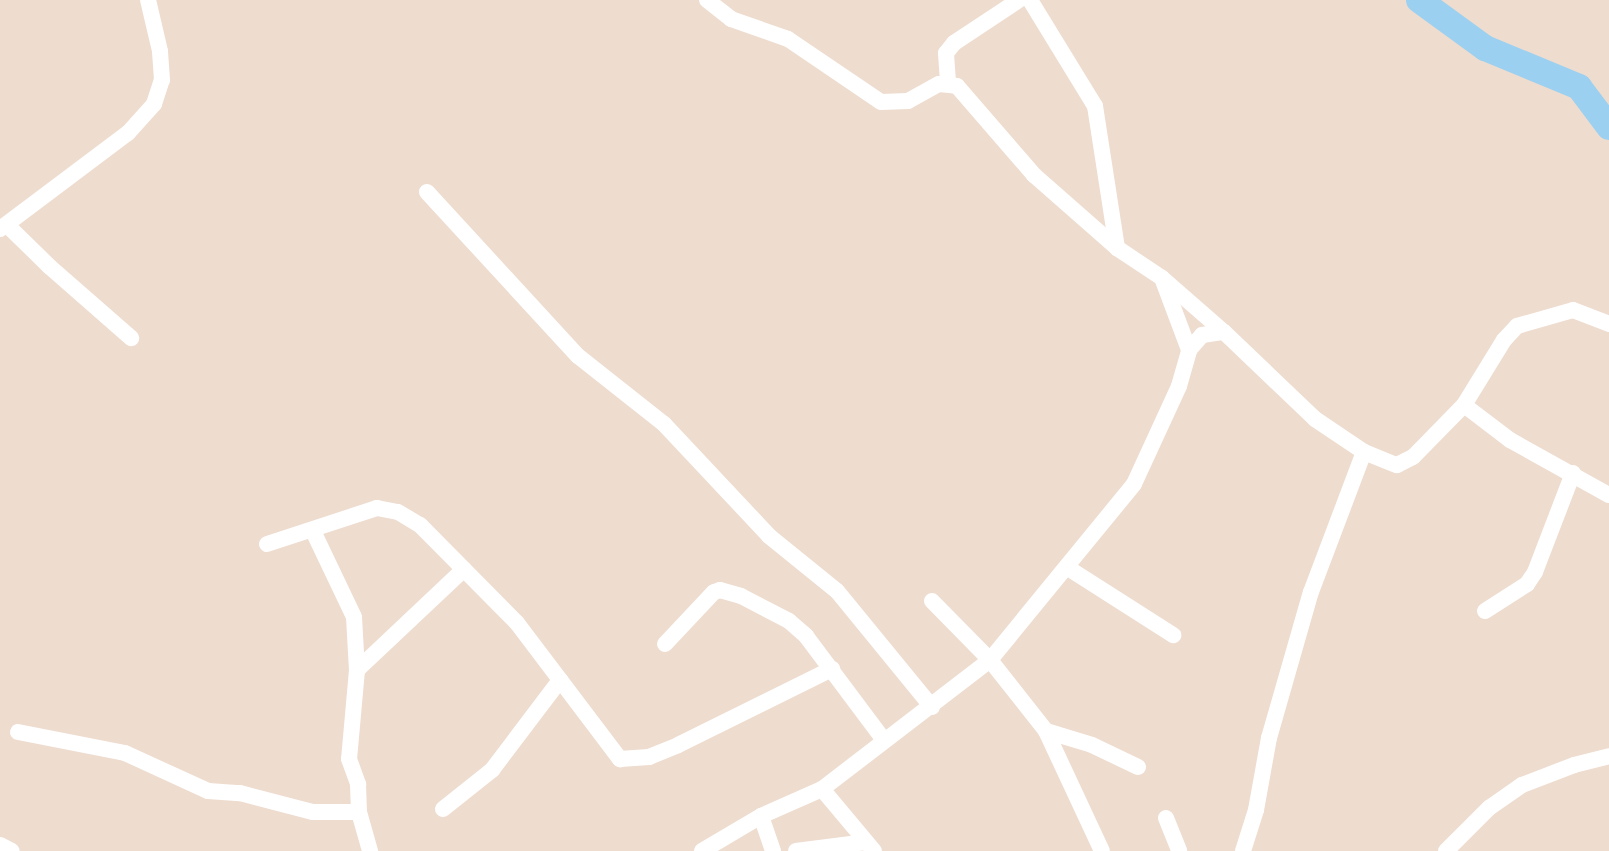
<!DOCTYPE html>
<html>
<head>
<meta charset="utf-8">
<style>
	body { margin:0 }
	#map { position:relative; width:1609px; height:851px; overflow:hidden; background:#eedccf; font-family:"PT Sans Narrow",sans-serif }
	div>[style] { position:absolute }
	.river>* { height:26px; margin:-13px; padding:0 13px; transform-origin:13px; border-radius:13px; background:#9cd0f0 }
	.minor>* { height:16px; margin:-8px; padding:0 8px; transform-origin:8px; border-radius:8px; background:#fff }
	span { translate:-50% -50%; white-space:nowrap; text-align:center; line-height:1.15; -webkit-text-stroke:6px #eedccf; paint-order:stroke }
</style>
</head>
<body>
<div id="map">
	<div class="river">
		<div style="left:1419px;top:0;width:82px;rotate:36deg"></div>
		<div style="left:1485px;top:48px;width:102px;rotate:22.5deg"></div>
		<div style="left:1579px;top:87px;width:50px;rotate:53.1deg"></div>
	</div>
	<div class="minor">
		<div style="left:707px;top:0;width:31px;rotate:38deg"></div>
		<div style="left:731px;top:19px;width:60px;rotate:19.3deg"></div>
		<div style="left:788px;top:39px;width:112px;rotate:34.1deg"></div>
		<div style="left:881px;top:102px;width:27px;rotate:-2deg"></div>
		<div style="left:908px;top:101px;width:35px;rotate:-29deg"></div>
		<div style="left:939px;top:84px;width:18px;rotate:6deg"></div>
		<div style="left:957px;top:86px;width:118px;rotate:49.1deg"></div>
		<div style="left:1034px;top:175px;width:111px;rotate:41.3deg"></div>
		<div style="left:1117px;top:248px;width:54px;rotate:33.7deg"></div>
		<div style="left:1162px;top:278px;width:82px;rotate:41.1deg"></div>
		<div style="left:1030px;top:0;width:124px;rotate:58.5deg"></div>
		<div style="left:1095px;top:106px;width:144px;rotate:81.2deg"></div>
		<div style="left:948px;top:82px;width:29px;rotate:-94deg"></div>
		<div style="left:946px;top:53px;width:13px;rotate:-51deg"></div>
		<div style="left:954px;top:43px;width:78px;rotate:-33.5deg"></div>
		<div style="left:427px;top:192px;width:223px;rotate:47.4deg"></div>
		<div style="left:578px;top:356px;width:110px;rotate:38.3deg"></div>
		<div style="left:664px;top:424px;width:154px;rotate:46.8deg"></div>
		<div style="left:769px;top:536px;width:87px;rotate:39deg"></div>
		<div style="left:837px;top:591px;width:150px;rotate:50.7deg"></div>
		<div style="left:7px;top:225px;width:60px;rotate:44.3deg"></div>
		<div style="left:50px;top:267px;width:108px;rotate:41.2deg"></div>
		<div style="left:0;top:229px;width:160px;rotate:-36.9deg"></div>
		<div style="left:128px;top:133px;width:39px;rotate:-48deg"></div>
		<div style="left:154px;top:104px;width:25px;rotate:-72deg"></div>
		<div style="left:162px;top:80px;width:29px;rotate:-94deg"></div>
		<div style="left:160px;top:51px;width:52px;rotate:-103.2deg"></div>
		<div style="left:1162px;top:278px;width:77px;rotate:69.4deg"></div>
		<div style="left:1464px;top:405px;width:58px;rotate:37.3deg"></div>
		<div style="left:1510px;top:440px;width:113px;rotate:29.1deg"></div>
		<div style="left:313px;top:531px;width:95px;rotate:64.5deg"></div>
		<div style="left:354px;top:617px;width:53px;rotate:86.8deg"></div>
		<div style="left:357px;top:670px;width:89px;rotate:95.1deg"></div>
		<div style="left:349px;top:759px;width:27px;rotate:70deg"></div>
		<div style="left:358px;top:784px;width:28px;rotate:88deg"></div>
		<div style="left:359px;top:812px;width:41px;rotate:74.2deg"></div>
		<div style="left:267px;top:544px;width:116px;rotate:-18.1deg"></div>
		<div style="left:377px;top:508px;width:21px;rotate:11deg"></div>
		<div style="left:398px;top:512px;width:26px;rotate:31deg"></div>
		<div style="left:420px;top:525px;width:138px;rotate:45.3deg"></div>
		<div style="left:517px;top:623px;width:171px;rotate:52.9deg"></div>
		<div style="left:620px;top:759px;width:29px;rotate:-4deg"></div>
		<div style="left:649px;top:757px;width:31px;rotate:-22deg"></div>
		<div style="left:678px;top:745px;width:172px;rotate:-26.3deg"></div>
		<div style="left:1068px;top:568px;width:125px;rotate:32.5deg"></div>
		<div style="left:932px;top:601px;width:83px;rotate:45.5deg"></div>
		<div style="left:990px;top:660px;width:90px;rotate:51.7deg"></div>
		<div style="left:1046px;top:731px;width:132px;rotate:65deg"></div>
		<div style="left:1485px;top:611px;width:50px;rotate:-32.7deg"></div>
		<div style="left:1527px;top:584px;width:14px;rotate:-56deg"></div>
		<div style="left:1535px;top:572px;width:106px;rotate:-69deg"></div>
		<div style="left:665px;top:644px;width:71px;rotate:-46.7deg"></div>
		<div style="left:714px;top:592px;width:6px;rotate:-18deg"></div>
		<div style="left:720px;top:590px;width:22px;rotate:16deg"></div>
		<div style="left:741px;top:596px;width:54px;rotate:27.5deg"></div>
		<div style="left:789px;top:621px;width:23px;rotate:41deg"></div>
		<div style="left:806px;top:636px;width:129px;rotate:53.2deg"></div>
		<div style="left:357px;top:670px;width:147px;rotate:-43.3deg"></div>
		<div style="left:1046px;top:731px;width:48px;rotate:16.9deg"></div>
		<div style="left:1092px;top:745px;width:51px;rotate:25.6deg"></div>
		<div style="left:18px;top:732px;width:109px;rotate:11.1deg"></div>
		<div style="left:125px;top:753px;width:91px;rotate:24.6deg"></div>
		<div style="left:208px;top:791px;width:32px;rotate:4deg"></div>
		<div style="left:240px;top:793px;width:75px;rotate:14.6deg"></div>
		<div style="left:313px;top:812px;width:46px"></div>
		<div style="left:822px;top:789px;width:81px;rotate:50deg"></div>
		<div style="left:443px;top:809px;width:63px;rotate:-38.5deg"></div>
		<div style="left:492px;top:770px;width:113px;rotate:-52.9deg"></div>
		<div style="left:761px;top:816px;width:37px;rotate:71deg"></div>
		<div style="left:1166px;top:818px;width:35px;rotate:68deg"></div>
		<div style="left:0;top:845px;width:13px;rotate:27deg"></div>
		<div style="left:702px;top:851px;width:69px;rotate:-30.7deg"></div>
		<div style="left:761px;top:816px;width:67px;rotate:-23.9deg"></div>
		<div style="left:822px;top:789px;width:212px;rotate:-37.5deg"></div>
		<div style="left:990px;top:660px;width:227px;rotate:-50.7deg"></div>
		<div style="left:1134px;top:484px;width:108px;rotate:-65.3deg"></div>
		<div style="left:1179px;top:386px;width:37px;rotate:-74deg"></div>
		<div style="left:1189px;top:350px;width:20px;rotate:-49deg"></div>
		<div style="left:1202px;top:335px;width:22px;rotate:-8deg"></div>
		<div style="left:1224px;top:332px;width:126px;rotate:43.7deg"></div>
		<div style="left:1315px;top:419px;width:59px;rotate:34deg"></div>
		<div style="left:1364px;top:452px;width:35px;rotate:22deg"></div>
		<div style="left:1397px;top:465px;width:18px;rotate:-27deg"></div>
		<div style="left:1413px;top:457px;width:73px;rotate:-45.6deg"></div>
		<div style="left:1464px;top:405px;width:76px;rotate:-58.4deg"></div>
		<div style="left:1504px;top:340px;width:19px;rotate:-47deg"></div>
		<div style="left:1517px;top:326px;width:58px;rotate:-15.9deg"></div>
		<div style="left:1573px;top:310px;width:39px;rotate:21deg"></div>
		<div style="left:796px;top:851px;width:71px;rotate:-7.3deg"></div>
		<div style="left:1243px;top:851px;width:43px;rotate:-72.4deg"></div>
		<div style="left:1256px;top:810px;width:73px;rotate:-79.8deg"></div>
		<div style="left:1269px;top:738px;width:152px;rotate:-74deg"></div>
		<div style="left:1311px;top:592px;width:150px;rotate:-69.3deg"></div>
		<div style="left:1446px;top:851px;width:61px;rotate:-45deg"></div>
		<div style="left:1489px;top:808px;width:40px;rotate:-34.9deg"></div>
		<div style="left:1522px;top:785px;width:56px;rotate:-21deg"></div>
		<div style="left:1574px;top:765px;width:36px;rotate:-14deg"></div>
	</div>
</div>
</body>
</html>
